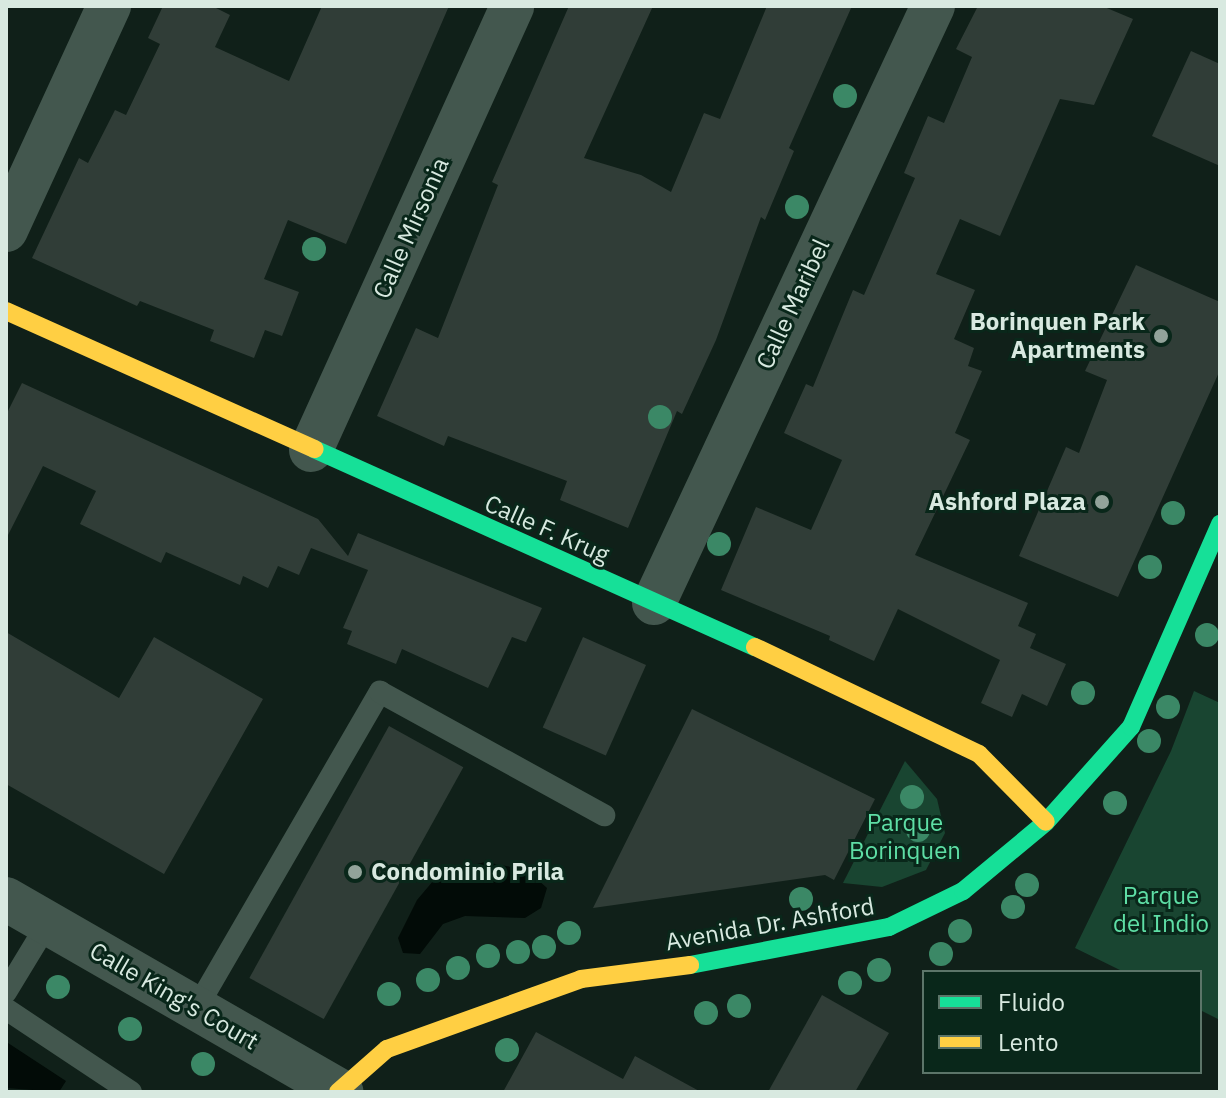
<!DOCTYPE html>
<html>
<head>
<meta charset="utf-8">
<style>
	body { margin:0 }
	#map { position:relative; width:1226px; height:1098px; overflow:hidden; background:#102019; font-family:"IBM Plex Sans",sans-serif }
	div>[style] { position:absolute }
	.green>* { inset:0; background:#194531 }
	.water>* { inset:0; background:#020b07 }
	.building>* { inset:0; background:#303d37; transform-origin:0 0 }
	.lane>* { height:22px; margin:-11px; padding:0 11px; transform-origin:11px; border-radius:11px; background:#43574e }
	.street>* { height:44px; margin:-22px; padding:0 22px; transform-origin:22px; border-radius:22px; background:#43574e }
	.fast>* { height:18px; margin:-9px; padding:0 9px; transform-origin:9px; border-radius:9px; background:#16e098 }
	.slow>* { height:18px; margin:-9px; padding:0 9px; transform-origin:9px; border-radius:9px; background:#ffcf43 }
	.trees>* { width:24px; height:24px; margin:-12px; border-radius:50%; background:#3b8866 }
	.dots>* { width:22px; height:22px; translate:-50% -50%; box-sizing:border-box; border:4px solid #09271a; border-radius:50% }
	span { translate:-50% -50%; white-space:nowrap; text-align:center; line-height:1.15; -webkit-text-stroke:6px #09271a; paint-order:stroke }
	.street-label { font-size:24px; color:#d8e9e0 }
	.poi-label { font-size:24px; color:#d8e9e0; font-weight:700 }
	.right { translate:-100% -50%; text-align:right }
	.left { translate:0 -50%; text-align:left }
	.park-label { font-size:24px; color:#5edea5 }
	.frame { position:absolute; inset:0; border:8px solid #d8e9e0; pointer-events:none }
	.legend { position:absolute; left:922px; top:970px; width:280px; height:104px; box-sizing:border-box; background:#09271a; border:2px solid #5c7569; margin:0; padding:10px 14px; list-style:none; font-size:24px; color:#d8e9e0 }
	.legend li { display:flex; align-items:center; gap:16px; height:40px }
	.legend b { width:40px; border:2px solid #5c7569 }
</style>
</head>
<body>
<div id="map">
	<div class="green">
		<div style="clip-path:polygon(1194px 691px,1220px 703px,1220px 1020px,1200px 1010px,1200px 972px,1124px 972px,1075px 948px,1171px 751px)"></div>
		<div style="clip-path:polygon(905px 761px,937px 799px,945px 833px,926px 870px,882px 887px,843px 883px)"></div>
	</div>
	<div class="water">
		<div style="clip-path:polygon(485px 862px,527px 870px,547px 888px,541px 908px,525px 918px,465px 916px,443px 924px,420px 954px,403px 953px,398px 938px,417px 900px,439px 874px)"></div>
		<div style="clip-path:polygon(8px 1043px,66px 1081px,59px 1092px,6px 1088px)"></div>
	</div>
	<div class="building">
		<div style="clip-path:polygon(163px 6px,212px 6px,230px 15px,215px 47px,289px 81px,322px 6px,449px 6px,346px 244px,288px 220px,264px 279px,299px 292px,282px 336px,265px 330px,254px 358px,210px 341px,214px 330px,140px 301px,137px 306px,32px 258px,79px 158px,88px 163px,115px 110px,126px 115px,160px 44px,148px 38px)"></div>
		<div style="clip-path:polygon(569px 6px,653px 6px,584px 158px,641px 175px,671px 192px,704px 113px,720px 119px,767px 6px,852px 6px,789px 148px,794px 151px,765px 220px,761px 217px,716px 340px,682px 414px,677px 411px,628px 528px,560px 500px,567px 481px,448px 436px,444px 446px,377px 416px,416px 328px,438px 338px,498px 185px,492px 182px)"></div>
		<div style="clip-path:polygon(978px 6px,1102px 6px,1133px 19px,1094px 105px,1060px 99px,1000px 236px,960px 219px,936px 274px,975px 290px,954px 339px,974px 348px,968px 366px,982px 371px,955px 433px,970px 440px,915px 555px,1028px 603px,1018px 626px,1036px 634px,1030px 648px,1066px 664px,1047px 706px,1022px 694px,1012px 717px,981px 703px,1000px 660px,898px 609px,874px 661px,829px 640px,830px 636px,721px 590px,756px 507px,811px 530px,842px 460px,784px 433px,806px 384px,813px 387px,853px 290px,864px 295px,915px 178px,904px 173px,928px 116px,944px 123px,972px 57px,956px 49px)"></div>
		<div style="clip-path:polygon(1191px 51px,1220px 64px,1220px 166px,1152px 136px)"></div>
		<div style="clip-path:polygon(1136px 265px,1220px 302px,1220px 370px,1118px 597px,1019px 556px,1066px 447px,1079px 453px,1107px 380px,1085px 371px)"></div>
		<div style="clip-path:polygon(22px 383px,318px 519px,348px 556px,358px 533px,542px 608px,526px 642px,512px 637px,488px 688px,402px 649px,396px 664px,347px 644px,352px 631px,343px 628px,368px 570px,311px 548px,299px 575px,278px 566px,268px 588px,243px 576px,240px 585px,166px 552px,161px 563px,80px 524px,96px 491px,43px 466px,6px 539px,6px 415px)"></div>
		<div style="clip-path:polygon(6px 632px,119px 698px,154px 637px,263px 699px,164px 874px,6px 784px)"></div>
		<div style="left:583px;top:637px;width:69px;height:99px;rotate:24deg"></div>
		<div style="clip-path:polygon(692px 709px,875px 799px,834px 880px,825px 875px,593px 908px)"></div>
		<div style="left:389px;top:726px;width:85px;height:288px;rotate:29deg"></div>
		<div style="clip-path:polygon(822px 995px,889px 1033px,855px 1092px,768px 1092px)"></div>
		<div style="clip-path:polygon(536px 1032px,623px 1079px,635px 1056px,701px 1092px,503px 1092px)"></div>
	</div>
	<div class="lane">
		<div style="left:6px;top:992px;width:81px;rotate:-58.7deg"></div>
		<div style="left:6px;top:1009px;width:150px;rotate:33.6deg"></div>
		<div style="left:196px;top:1009px;width:367px;rotate:-59.9deg"></div>
		<div style="left:380px;top:692px;width:256px;rotate:28.8deg"></div>
	</div>
	<div class="street">
		<div style="left:6px;top:230px;width:247px;rotate:-65.3deg"></div>
		<div style="left:311px;top:450px;width:487px;rotate:-65.6deg"></div>
		<div style="left:654px;top:603px;width:659px;rotate:-64.95deg"></div>
		<div style="left:6px;top:899px;width:387px;rotate:29.9deg"></div>
	</div>
	<div class="fast">
		<div style="left:314px;top:449px;width:483px;rotate:24.2deg"></div>
		<div style="left:690px;top:965px;width:203px;rotate:-10.8deg"></div>
		<div style="left:889px;top:927px;width:82px;rotate:-25.9deg"></div>
		<div style="left:963px;top:891px;width:108px;rotate:-39.7deg"></div>
		<div style="left:1046px;top:822px;width:127px;rotate:-48.2deg"></div>
		<div style="left:1131px;top:727px;width:222px;rotate:-66.3deg"></div>
	</div>
	<div class="slow">
		<div style="left:6px;top:311px;width:338px;rotate:24.1deg"></div>
		<div style="left:755px;top:647px;width:248px;rotate:25.5deg"></div>
		<div style="left:979px;top:754px;width:95px;rotate:45.4deg"></div>
		<div style="left:338px;top:1092px;width:65px;rotate:-41.3deg"></div>
		<div style="left:387px;top:1049px;width:206px;rotate:-19.8deg"></div>
		<div style="left:581px;top:979px;width:110px;rotate:-7.3deg"></div>
	</div>
	<div class="trees">
		<div style="left:845px;top:96px"></div>
		<div style="left:797px;top:207px"></div>
		<div style="left:314px;top:249px"></div>
		<div style="left:660px;top:417px"></div>
		<div style="left:1173px;top:513px"></div>
		<div style="left:719px;top:544px"></div>
		<div style="left:1150px;top:567px"></div>
		<div style="left:1207px;top:635px"></div>
		<div style="left:1083px;top:693px"></div>
		<div style="left:1168px;top:707px"></div>
		<div style="left:1149px;top:741px"></div>
		<div style="left:912px;top:797px"></div>
		<div style="left:1115px;top:803px"></div>
		<div style="left:918px;top:830px"></div>
		<div style="left:1027px;top:885px"></div>
		<div style="left:801px;top:899px"></div>
		<div style="left:1013px;top:907px"></div>
		<div style="left:960px;top:931px"></div>
		<div style="left:569px;top:933px"></div>
		<div style="left:544px;top:947px"></div>
		<div style="left:518px;top:952px"></div>
		<div style="left:941px;top:954px"></div>
		<div style="left:488px;top:956px"></div>
		<div style="left:458px;top:968px"></div>
		<div style="left:879px;top:970px"></div>
		<div style="left:428px;top:980px"></div>
		<div style="left:850px;top:983px"></div>
		<div style="left:58px;top:987px"></div>
		<div style="left:389px;top:994px"></div>
		<div style="left:739px;top:1006px"></div>
		<div style="left:706px;top:1013px"></div>
		<div style="left:130px;top:1029px"></div>
		<div style="left:507px;top:1050px"></div>
		<div style="left:203px;top:1064px"></div>
	</div>
	<div class="dots">
		<div style="left:1161px;top:336px;background:#92a39a"></div>
		<div style="left:1102px;top:502px;background:#92a39a"></div>
		<div style="left:355px;top:872px;background:#92a39a"></div>
	</div>
	<div class="street-label">
		<span style="left:411px;top:228px;rotate:-66deg">Calle Mirsonia</span>
		<span style="left:793px;top:304px;rotate:-65deg">Calle Maribel</span>
		<span style="left:547px;top:529px;rotate:24deg">Calle F. Krug</span>
		<span style="left:770px;top:924px;rotate:-10deg">Avenida Dr. Ashford</span>
		<span style="left:174px;top:996px;rotate:30deg">Calle King's Court</span>
	</div>
	<div class="poi-label">
		<span class="right" style="left:1145px;top:336px">Borinquen Park<br>Apartments</span>
		<span class="right" style="left:1086px;top:502px">Ashford Plaza</span>
		<span class="left" style="left:371px;top:872px">Condominio Prila</span>
	</div>
	<div class="park-label">
		<span style="left:905px;top:837px">Parque<br>Borinquen</span>
		<span style="left:1161px;top:910px">Parque<br>del Indio</span>
	</div>
	<div class="frame"></div>
	<ul class="legend">
	<li><b style="height:10px;background:#16e098"></b>Fluido</li>
	<li><b style="height:10px;background:#ffcf43"></b>Lento</li>
	</ul>
</div>
</body>
</html>
